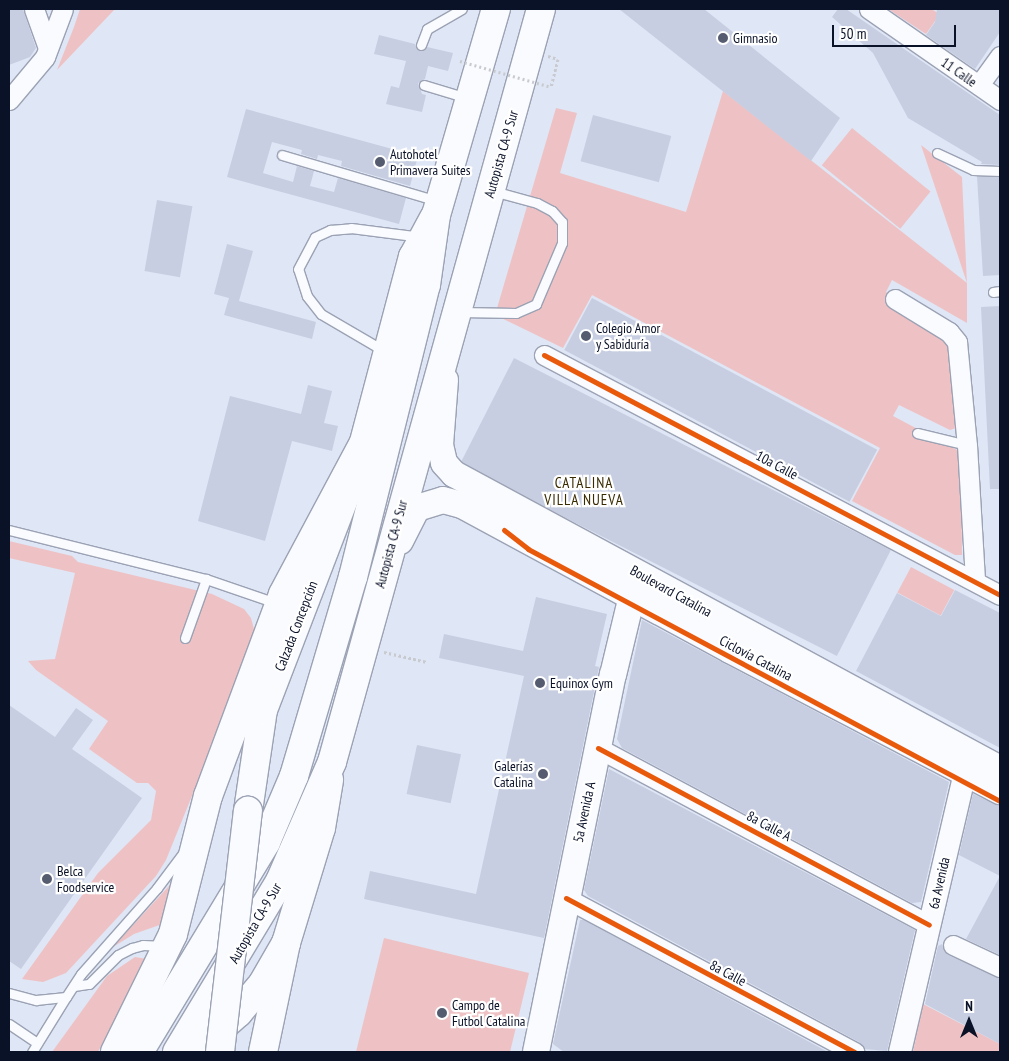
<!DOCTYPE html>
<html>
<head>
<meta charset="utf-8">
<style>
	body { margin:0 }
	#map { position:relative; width:1009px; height:1061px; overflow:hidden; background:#dfe6f5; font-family:"PT Sans Narrow",sans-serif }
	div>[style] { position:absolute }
	.green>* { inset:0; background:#eec2c4; transform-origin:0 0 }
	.building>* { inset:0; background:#c7cee1; transform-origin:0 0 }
	.path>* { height:3px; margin-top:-1.5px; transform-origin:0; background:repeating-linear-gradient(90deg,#c8cacf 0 2.5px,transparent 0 5px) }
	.roads { filter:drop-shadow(1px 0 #9ba2b4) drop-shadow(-1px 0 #9ba2b4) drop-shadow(0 1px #9ba2b4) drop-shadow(0 -1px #9ba2b4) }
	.service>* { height:9px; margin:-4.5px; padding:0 4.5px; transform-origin:4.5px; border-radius:4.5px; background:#fafbfe }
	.minor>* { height:19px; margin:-9.5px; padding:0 9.5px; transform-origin:9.5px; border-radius:9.5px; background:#fafbfe }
	.tertiary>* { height:22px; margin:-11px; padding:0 11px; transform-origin:11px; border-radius:11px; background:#fafbfe }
	.secondary>* { height:26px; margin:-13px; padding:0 13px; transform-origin:13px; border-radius:13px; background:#fafbfe }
	.primary>* { height:28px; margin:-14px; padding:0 14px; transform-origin:14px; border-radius:14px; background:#fafbfe }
	.trunk>* { height:28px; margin:-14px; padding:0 14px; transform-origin:14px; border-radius:14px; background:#fafbfe }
	.path-bridge>* { height:3px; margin-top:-1.5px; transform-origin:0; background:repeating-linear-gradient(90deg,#c8cacf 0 2.5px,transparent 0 5px) }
	.bridges { filter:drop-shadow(1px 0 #9ba2b4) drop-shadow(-1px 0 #9ba2b4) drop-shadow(0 1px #9ba2b4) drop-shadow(0 -1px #9ba2b4) }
	.primary-bridge>* { height:28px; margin:-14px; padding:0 14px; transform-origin:14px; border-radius:14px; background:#fafbfe }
	.cycleway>* { height:5px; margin:-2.5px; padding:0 2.5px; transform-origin:2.5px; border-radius:2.5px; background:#e8590c }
	.dots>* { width:14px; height:14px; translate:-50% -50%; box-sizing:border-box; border:2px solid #fff; border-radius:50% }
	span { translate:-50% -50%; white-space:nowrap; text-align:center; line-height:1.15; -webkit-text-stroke:4.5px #fff; paint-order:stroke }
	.poi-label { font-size:14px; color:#0a1228 }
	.left { translate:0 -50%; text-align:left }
	.right { translate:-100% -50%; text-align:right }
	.street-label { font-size:14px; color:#0a1228 }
	.neighbourhood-label { font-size:15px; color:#392a00; letter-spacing:1px }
	.frame { position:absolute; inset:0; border:10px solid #0a1228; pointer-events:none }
	.north { position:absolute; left:944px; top:996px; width:50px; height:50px; -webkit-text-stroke:4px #fff; paint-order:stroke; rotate:0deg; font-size:14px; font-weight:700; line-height:20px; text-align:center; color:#0a1228 }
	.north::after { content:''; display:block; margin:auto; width:18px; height:22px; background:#0a1228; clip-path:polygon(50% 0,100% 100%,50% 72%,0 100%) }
	.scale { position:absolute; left:832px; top:25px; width:124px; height:22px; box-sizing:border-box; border:2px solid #0a1228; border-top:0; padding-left:6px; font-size:15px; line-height:18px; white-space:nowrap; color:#0a1228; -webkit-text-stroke:4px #fff; paint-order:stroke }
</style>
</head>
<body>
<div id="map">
	<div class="green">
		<div style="clip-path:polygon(80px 9px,115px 9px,57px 70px,74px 27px)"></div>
		<div style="clip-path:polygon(888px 9px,931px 9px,940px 14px,926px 34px)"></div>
		<div style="clip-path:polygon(723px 91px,967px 283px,921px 145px,962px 177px,967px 284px,967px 323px,892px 280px,886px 292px,955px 331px,956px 428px,950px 430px,899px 405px,893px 416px,961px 452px,962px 555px,955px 555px,852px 501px,880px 448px,592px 295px,563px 348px,495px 315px,556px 108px,577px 113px,560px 173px,686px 212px)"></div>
		<div style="left:852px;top:128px;width:101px;height:48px;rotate:39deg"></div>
		<div style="clip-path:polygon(9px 541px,72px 556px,78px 562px,212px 594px,244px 609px,251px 618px,255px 633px,254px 643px,166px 860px,156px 876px,66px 973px,43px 982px,22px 979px,98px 873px,151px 820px,156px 791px,148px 783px,137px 783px,89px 749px,108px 721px,36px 670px,28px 661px,55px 659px,75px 573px,9px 558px)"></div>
		<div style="left:911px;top:567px;width:49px;height:29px;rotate:28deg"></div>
		<div style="clip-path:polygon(179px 875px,168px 922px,134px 934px,113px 947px)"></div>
		<div style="clip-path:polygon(384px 938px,529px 973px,510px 1052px,356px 1052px)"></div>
		<div style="clip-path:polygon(135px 957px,147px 959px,98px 1052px,52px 1052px,107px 976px)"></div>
		<div style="clip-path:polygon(923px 1004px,1000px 1044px,1000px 1052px,913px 1052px)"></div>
	</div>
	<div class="building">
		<div style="clip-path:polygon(9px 9px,23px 9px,36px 48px,30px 57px,9px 65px)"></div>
		<div style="clip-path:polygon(619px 9px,704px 9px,840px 118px,811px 161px)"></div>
		<div style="clip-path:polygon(838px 9px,846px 9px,1000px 115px,1000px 165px,981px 164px,982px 162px,908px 118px,873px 53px,832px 17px)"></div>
		<div style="clip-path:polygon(937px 9px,1000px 9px,1000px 32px,975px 69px,926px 35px,935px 22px)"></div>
		<div style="clip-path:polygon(379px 35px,415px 44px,419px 51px,427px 47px,453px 53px,448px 71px,428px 66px,425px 79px,418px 83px,422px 94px,426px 95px,422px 112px,386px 104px,391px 86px,399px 88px,406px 61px,374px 54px)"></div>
		<div style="clip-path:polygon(246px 109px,418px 156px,410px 186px,341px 166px,342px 161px,318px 155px,317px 159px,301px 154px,302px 150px,272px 142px,263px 173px,293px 182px,297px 166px,314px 171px,310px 186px,334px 192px,338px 178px,406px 198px,399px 224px,227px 177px)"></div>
		<div style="left:593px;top:115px;width:81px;height:48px;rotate:15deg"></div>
		<div style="clip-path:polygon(977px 176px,1000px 177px,1000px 275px,983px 276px)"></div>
		<div style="left:157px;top:200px;width:36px;height:72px;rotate:10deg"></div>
		<div style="clip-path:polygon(227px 244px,253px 251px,239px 301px,316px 322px,312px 339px,224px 315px,229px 298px,214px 294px)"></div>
		<div style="left:592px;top:298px;width:323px;height:59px;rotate:28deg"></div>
		<div style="clip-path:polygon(1000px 306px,1000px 489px,990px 489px,981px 307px)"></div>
		<div style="left:514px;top:358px;width:423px;height:119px;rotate:27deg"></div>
		<div style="clip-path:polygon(308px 385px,332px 391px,324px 423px,338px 426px,332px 451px,292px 441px,265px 541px,198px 521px,230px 396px,301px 414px)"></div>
		<div style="clip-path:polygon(955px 590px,1000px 613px,1000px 748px,856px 671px,897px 593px,941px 616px)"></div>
		<div style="clip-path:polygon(536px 597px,607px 614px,595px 666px,599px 667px,544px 938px,364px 899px,370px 871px,476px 894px,524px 676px,439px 658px,444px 634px,523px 651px)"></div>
		<div style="clip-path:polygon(642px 620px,949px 782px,921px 902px,912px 903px,622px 748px,617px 739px)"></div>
		<div style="clip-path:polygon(9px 705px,55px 737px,76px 708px,93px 720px,72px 749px,142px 798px,21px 969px,9px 961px)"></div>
		<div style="left:417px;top:745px;width:45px;height:50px;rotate:12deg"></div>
		<div style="clip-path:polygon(609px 769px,915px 930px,887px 1051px,864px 1049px,859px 1042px,588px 896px,584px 890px)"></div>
		<div style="clip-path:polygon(973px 794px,1000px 806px,1000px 955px,966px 939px,1000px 876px,959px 855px)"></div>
		<div style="clip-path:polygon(580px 920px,584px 920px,828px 1052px,564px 1052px,553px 1044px)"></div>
		<div style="clip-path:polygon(942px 944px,948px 955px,1000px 978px,1000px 1044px,925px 1004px,938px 946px)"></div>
	</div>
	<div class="path">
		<div style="left:548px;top:56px;width:10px;rotate:17deg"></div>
		<div style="left:558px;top:59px;width:29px;rotate:104deg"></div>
		<div style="left:384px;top:652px;width:44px;rotate:13.1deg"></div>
	</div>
	<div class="roads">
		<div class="service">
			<div style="left:421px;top:45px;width:17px;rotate:-69deg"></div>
			<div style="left:427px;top:29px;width:40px;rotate:-29.7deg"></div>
			<div style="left:424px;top:85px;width:45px;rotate:16.8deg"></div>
			<div style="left:937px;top:153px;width:40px;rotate:25deg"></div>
			<div style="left:973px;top:170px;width:27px;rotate:2deg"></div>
			<div style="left:282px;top:155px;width:162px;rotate:16.5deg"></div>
			<div style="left:993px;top:292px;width:7px;rotate:-8deg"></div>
			<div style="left:460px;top:312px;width:56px;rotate:1deg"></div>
			<div style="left:516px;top:313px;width:22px;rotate:-24deg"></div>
			<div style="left:536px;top:304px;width:66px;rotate:-66.9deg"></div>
			<div style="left:562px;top:243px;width:21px;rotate:-90deg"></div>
			<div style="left:562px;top:222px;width:15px;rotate:-132deg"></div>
			<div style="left:552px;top:211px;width:17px;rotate:-152deg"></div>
			<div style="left:537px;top:203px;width:46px;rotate:-164.7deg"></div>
			<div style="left:386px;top:352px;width:75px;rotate:-149.7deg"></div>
			<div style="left:321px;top:314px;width:23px;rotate:-128deg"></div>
			<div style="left:307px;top:296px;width:28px;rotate:-108deg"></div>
			<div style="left:298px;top:269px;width:36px;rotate:-62deg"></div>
			<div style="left:315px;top:237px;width:17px;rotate:-25deg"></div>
			<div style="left:330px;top:230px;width:21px;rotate:-5deg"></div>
			<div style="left:351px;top:228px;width:71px;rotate:7.3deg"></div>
			<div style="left:917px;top:433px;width:51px;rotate:13.5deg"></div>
			<div style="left:9px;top:530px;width:203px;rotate:14deg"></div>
			<div style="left:206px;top:579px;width:74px;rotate:18.9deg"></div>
			<div style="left:185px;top:638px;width:63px;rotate:-70.4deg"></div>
			<div style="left:74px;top:986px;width:15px;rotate:-8deg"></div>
			<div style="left:89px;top:984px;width:41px;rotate:-45deg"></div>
			<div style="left:118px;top:955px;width:16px;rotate:-27deg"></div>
			<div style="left:132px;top:948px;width:11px;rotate:-15deg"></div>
			<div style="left:143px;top:945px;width:21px;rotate:3deg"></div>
			<div style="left:9px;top:993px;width:28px;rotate:15deg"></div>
			<div style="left:36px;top:1000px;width:30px;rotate:-6deg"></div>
			<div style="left:66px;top:997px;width:27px;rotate:-57deg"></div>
			<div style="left:81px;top:974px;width:115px;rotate:-48.5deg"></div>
			<div style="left:157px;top:888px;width:45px;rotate:-53.1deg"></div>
			<div style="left:9px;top:1024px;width:34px;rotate:34deg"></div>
			<div style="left:32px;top:1052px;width:65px;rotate:-58.3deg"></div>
		</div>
		<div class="minor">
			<div style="left:34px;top:9px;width:41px;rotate:70.3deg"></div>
			<div style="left:869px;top:9px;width:160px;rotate:34.8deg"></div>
			<div style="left:979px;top:85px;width:36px;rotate:-54deg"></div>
			<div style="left:9px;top:100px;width:56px;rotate:-50.1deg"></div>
			<div style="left:45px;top:57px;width:51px;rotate:-69.4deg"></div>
			<div style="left:895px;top:299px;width:63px;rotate:31.4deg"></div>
			<div style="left:949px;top:332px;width:13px;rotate:51deg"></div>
			<div style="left:957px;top:342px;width:103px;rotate:84.5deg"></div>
			<div style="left:967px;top:445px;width:136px;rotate:86.6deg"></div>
			<div style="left:544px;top:355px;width:515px;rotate:27.76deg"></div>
			<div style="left:598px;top:748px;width:375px;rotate:28.1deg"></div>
			<div style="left:566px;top:898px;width:327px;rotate:28.1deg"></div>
			<div style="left:953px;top:945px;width:52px;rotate:25.1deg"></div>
		</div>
		<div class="tertiary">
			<div style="left:900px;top:1052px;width:278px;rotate:-76.9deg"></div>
			<div style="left:963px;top:781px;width:8px;rotate:-60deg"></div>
		</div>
		<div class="secondary">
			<div style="left:445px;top:380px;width:65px;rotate:94.4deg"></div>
			<div style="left:440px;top:445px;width:18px;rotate:77deg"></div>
			<div style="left:444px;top:463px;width:15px;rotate:48deg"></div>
			<div style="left:454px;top:474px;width:621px;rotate:28.38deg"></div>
			<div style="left:400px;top:541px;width:37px;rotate:-63deg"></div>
			<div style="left:417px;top:508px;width:27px;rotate:-17deg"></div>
			<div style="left:443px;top:500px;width:20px;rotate:15deg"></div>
			<div style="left:462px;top:505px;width:305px;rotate:28.4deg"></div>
			<div style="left:730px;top:650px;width:305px;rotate:27.6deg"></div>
			<div style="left:536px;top:1052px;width:385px;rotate:-78.5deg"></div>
			<div style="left:613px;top:675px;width:73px;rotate:-76.5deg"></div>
			<div style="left:630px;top:604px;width:23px;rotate:-65deg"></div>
		</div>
		<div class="primary">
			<div style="left:248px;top:811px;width:102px;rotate:-81.6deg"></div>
			<div style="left:263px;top:710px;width:271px;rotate:-69deg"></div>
			<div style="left:360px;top:457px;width:207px;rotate:-75.2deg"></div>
			<div style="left:413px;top:257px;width:44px;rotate:-61.7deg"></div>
			<div style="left:263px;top:1052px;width:111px;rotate:-78.1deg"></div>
			<div style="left:286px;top:943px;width:120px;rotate:-73.1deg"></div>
			<div style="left:321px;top:828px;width:49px;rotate:-80.5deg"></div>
		</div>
		<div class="trunk">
			<div style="left:115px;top:1052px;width:131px;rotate:-63.8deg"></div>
			<div style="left:173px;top:934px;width:142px;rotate:-75.8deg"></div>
			<div style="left:208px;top:796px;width:215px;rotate:-69.6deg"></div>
			<div style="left:283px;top:594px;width:170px;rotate:-61.9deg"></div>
			<div style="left:139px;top:1052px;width:245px;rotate:-58.8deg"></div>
			<div style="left:266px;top:842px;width:72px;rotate:-67deg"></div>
			<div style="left:294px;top:776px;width:208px;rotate:-73.5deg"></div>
			<div style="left:353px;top:577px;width:301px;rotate:-76deg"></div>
			<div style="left:426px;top:285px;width:71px;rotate:-81.9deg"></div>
			<div style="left:436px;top:215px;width:215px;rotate:-73.8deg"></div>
			<div style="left:177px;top:1052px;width:200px;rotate:-58.9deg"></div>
			<div style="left:280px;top:881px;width:130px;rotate:-66.4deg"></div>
			<div style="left:332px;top:762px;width:781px;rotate:-74.49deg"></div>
			<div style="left:194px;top:1052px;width:59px;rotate:-41.6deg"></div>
			<div style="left:238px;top:1013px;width:39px;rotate:-50deg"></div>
			<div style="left:263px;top:983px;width:46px;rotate:-60.1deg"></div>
		</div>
	</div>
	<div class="path-bridge">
		<div style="left:460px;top:61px;width:95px;rotate:15.9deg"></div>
	</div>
	<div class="bridges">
		<div class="primary-bridge">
			<div style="left:220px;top:1052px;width:243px;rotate:-83.4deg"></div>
		</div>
	</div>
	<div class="cycleway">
		<div style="left:544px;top:355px;width:515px;rotate:27.76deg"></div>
		<div style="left:504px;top:530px;width:31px;rotate:38deg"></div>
		<div style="left:528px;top:549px;width:535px;rotate:28.1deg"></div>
		<div style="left:598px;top:748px;width:375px;rotate:28.1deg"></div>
		<div style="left:566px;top:898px;width:327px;rotate:28.1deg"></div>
	</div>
	<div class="dots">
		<div style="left:723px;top:38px;background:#555c70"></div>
		<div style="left:380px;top:162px;background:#555c70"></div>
		<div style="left:586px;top:336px;background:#555c70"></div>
		<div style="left:540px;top:683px;background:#555c70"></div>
		<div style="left:543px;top:774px;background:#555c70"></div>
		<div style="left:47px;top:879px;background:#555c70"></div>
		<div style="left:442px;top:1013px;background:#555c70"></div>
	</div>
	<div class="poi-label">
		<span class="left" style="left:733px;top:38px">Gimnasio</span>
		<span class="left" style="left:390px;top:162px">Autohotel<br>Primavera Suites</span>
		<span class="left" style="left:596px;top:336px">Colegio Amor<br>y Sabiduría</span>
		<span class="left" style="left:550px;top:683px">Equinox Gym</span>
		<span class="right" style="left:533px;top:774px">Galerías<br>Catalina</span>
		<span class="left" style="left:57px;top:879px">Belca<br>Foodservice</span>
		<span class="left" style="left:452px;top:1013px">Campo de<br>Futbol Catalina</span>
	</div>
	<div class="street-label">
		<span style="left:959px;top:72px;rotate:35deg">11 Calle</span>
		<span style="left:501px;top:154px;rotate:-74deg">Autopista CA-9 Sur</span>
		<span style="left:777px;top:465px;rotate:28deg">10a Calle</span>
		<span style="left:391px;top:544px;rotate:-75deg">Autopista CA-9 Sur</span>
		<span style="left:671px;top:591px;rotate:29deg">Boulevard Catalina</span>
		<span style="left:296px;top:626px;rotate:-69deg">Calzada Concepción</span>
		<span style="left:756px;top:658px;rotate:28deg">Ciclovía Catalina</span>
		<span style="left:584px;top:812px;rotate:-78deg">5a Avenida A</span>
		<span style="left:769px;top:826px;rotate:28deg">8a Calle A</span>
		<span style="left:939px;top:883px;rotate:-77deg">6a Avenida</span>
		<span style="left:255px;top:923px;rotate:-60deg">Autopista CA-9 Sur</span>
		<span style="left:728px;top:973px;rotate:28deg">8a Calle</span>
	</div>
	<div class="neighbourhood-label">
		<span style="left:584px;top:491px">CATALINA<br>VILLA NUEVA</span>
	</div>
	<div class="frame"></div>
	<div class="north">N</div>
	<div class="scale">50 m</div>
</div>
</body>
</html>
